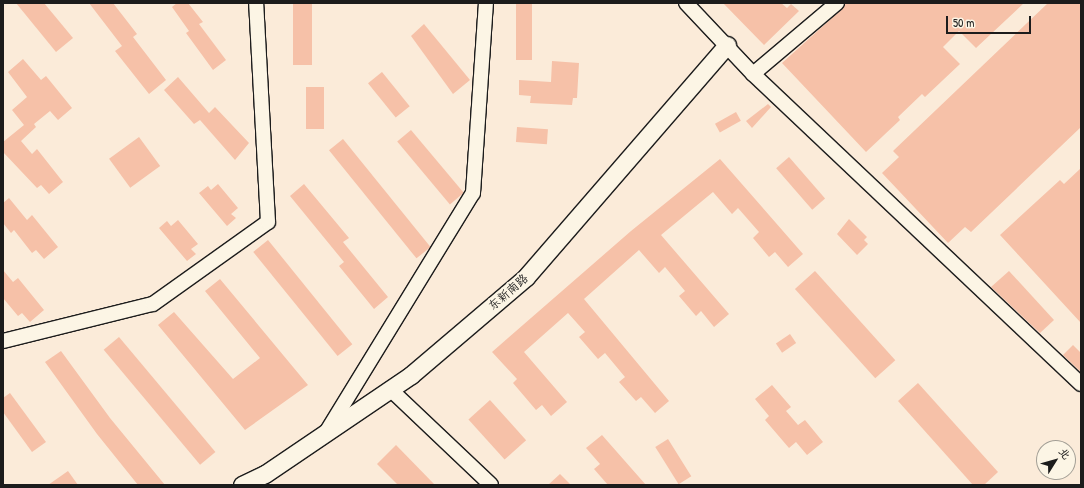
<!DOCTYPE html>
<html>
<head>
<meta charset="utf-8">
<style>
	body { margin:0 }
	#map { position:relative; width:1084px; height:488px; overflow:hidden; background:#fbebd9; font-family:"Patrick Hand","LXGW WenKai TC",sans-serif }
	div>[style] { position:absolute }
	.building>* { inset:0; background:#f6c1a8; transform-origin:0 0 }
	.roads { filter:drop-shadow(1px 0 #1c1c1c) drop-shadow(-1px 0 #1c1c1c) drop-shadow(0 1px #1c1c1c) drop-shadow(0 -1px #1c1c1c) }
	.minor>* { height:14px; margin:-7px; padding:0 7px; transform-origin:7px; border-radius:7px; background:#fcf5e5 }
	.major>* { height:17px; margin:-8.5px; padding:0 8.5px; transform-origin:8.5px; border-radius:8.5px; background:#fcf5e5 }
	span { translate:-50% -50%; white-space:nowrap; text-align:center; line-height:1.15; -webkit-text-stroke:4px #fcf5e5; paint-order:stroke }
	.street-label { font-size:12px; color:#1c1c1c }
	.frame { position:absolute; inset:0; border:4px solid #1c1c1c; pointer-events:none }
	.north { position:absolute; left:1036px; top:440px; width:40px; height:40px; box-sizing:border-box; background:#fcf5e5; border:1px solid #a29e95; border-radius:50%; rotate:53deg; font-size:11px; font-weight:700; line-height:16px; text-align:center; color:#1c1c1c }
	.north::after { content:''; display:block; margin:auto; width:14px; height:18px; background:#1c1c1c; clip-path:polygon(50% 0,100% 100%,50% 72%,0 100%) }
	.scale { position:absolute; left:946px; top:16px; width:85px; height:18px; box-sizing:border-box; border:2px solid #1c1c1c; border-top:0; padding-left:5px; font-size:12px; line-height:14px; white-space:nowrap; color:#1c1c1c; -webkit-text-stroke:3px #fcf5e5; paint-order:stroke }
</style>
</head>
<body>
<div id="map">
	<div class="building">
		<div style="clip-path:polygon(16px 3px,44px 3px,73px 38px,56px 52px)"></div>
		<div style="clip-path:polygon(89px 3px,113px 3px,137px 34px,133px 37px,166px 80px,149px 94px,115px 51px,122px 46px)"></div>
		<div style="clip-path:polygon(177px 3px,188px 3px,203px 22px,199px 24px,226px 60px,213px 70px,186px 33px,189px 31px,172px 7px)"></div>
		<div style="left:293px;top:3px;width:19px;height:62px"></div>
		<div style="left:516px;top:3px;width:16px;height:57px"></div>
		<div style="clip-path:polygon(723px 3px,781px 3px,787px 8px,791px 4px,799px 11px,764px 45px)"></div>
		<div style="clip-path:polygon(845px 3px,1024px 3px,976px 48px,959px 31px,943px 47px,960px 64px,925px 97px,922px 94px,898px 117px,900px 120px,866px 152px,782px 63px,842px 9px)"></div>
		<div style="clip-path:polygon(1048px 3px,1081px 3px,1081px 127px,971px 232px,965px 227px,948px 243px,882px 173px,899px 157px,893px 151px)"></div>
		<div style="clip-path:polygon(424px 24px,470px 80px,453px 94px,411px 36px)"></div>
		<div style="clip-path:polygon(23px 59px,41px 80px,46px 76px,72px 108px,58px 120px,50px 111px,34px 124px,36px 127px,21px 141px,32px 154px,37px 149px,63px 182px,49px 194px,41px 185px,37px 188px,3px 152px,3px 142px,24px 125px,12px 110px,27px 97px,8px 72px)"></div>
		<div style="clip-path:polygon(552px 61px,579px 63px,577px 98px,573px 98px,572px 105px,530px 103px,531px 96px,519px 95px,519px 80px,551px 82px)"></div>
		<div style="left:382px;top:72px;width:44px;height:18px;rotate:51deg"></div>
		<div style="clip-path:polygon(178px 77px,209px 113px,215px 107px,249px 143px,235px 160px,200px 120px,194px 124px,164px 90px)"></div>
		<div style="left:306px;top:87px;width:18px;height:42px"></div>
		<div style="clip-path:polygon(768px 104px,771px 107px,752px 128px,746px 121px)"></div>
		<div style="left:736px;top:112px;width:10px;height:24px;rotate:61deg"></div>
		<div style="left:517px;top:127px;width:31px;height:15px;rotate:4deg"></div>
		<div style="left:411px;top:130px;width:82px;height:18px;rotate:50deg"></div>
		<div style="left:139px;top:137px;width:36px;height:37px;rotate:54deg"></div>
		<div style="left:343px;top:139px;width:139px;height:18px;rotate:51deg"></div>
		<div style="left:789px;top:157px;width:55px;height:17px;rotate:49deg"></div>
		<div style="clip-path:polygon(720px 159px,803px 254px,788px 267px,775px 252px,769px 257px,753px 238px,759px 232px,738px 208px,732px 214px,713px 192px,661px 235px,729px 314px,714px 327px,701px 311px,696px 316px,679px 296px,685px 291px,665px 267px,659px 273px,639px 250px,584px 299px,669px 401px,655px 413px,641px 397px,636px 401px,619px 382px,625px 377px,605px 353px,598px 359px,579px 337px,585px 332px,568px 313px,524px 352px,567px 402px,551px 416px,542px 405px,536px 410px,513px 383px,517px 379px,492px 352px,631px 231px)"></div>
		<div style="clip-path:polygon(1081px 168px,1081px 323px,1000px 235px,1060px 180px,1064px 184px)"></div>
		<div style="clip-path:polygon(218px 184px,238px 208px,231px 214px,236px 218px,227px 226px,199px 193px,208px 186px,211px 190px)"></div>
		<div style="clip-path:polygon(304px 184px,349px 238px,343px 242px,388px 297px,374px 309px,339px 266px,344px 262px,290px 196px)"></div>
		<div style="clip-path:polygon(9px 198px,27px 220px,32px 215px,58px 247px,44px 259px,36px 250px,32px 253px,14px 230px,11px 233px,3px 223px,3px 203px)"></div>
		<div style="clip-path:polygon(849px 219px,867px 237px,864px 240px,868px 244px,857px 255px,837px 234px)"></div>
		<div style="clip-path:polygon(178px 220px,198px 244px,191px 249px,196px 254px,187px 261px,159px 228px,167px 221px,171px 226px)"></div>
		<div style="left:268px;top:240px;width:134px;height:19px;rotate:51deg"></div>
		<div style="clip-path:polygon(3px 270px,13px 282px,18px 278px,44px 310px,30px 322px,22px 313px,18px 316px,3px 298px)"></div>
		<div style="left:815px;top:271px;width:120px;height:27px;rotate:48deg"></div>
		<div style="clip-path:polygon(1009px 271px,1054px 320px,1040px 333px,991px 287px)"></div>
		<div style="clip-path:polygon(220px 279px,308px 385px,245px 430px,158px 325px,174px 312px,233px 379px,260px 358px,205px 291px)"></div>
		<div style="left:790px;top:334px;width:11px;height:17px;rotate:56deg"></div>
		<div style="left:119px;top:337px;width:150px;height:20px;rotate:50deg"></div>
		<div style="clip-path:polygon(1073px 345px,1081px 353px,1081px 372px,1063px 355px)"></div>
		<div style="clip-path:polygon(61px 351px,110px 418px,165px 485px,138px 485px,97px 434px,45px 362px)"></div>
		<div style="clip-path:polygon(918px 383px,998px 472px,984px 485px,973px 485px,898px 401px)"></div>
		<div style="clip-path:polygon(772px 385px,791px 407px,786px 411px,798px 425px,805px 420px,823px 442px,807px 455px,796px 442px,789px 448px,765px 420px,769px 416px,755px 399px)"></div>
		<div style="clip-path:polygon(10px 393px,46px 442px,32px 452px,3px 412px,3px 398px)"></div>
		<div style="left:490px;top:400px;width:54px;height:29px;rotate:48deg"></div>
		<div style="clip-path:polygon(602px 435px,646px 485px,608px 485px,594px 469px,600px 464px,586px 448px)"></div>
		<div style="left:668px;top:439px;width:44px;height:15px;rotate:58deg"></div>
		<div style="clip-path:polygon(396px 445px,435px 485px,398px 485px,377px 464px)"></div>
		<div style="clip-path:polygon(68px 471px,78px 485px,48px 485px)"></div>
		<div style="clip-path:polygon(560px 474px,571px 485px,548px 485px)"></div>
	</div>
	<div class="roads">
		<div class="minor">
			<div style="left:686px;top:3px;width:98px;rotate:46.7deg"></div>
			<div style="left:837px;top:3px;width:110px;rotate:139.8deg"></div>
			<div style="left:753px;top:74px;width:451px;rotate:43.4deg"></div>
			<div style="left:3px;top:341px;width:154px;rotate:-13.9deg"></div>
			<div style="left:153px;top:304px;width:141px;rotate:-35.5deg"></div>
			<div style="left:268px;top:222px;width:219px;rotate:-93.1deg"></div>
			<div style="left:390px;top:389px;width:139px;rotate:43.5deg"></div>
			<div style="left:327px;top:431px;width:279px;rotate:-58.5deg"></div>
			<div style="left:473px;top:193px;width:190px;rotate:-86.1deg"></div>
		</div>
		<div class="major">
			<div style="left:242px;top:485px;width:25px;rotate:-26deg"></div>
			<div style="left:265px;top:474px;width:176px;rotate:-34.1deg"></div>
			<div style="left:411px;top:375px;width:151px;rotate:-40.4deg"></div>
			<div style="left:526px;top:277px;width:307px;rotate:-49.1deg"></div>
		</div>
	</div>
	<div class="street-label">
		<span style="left:508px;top:292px;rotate:-41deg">东新南路</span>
	</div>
	<div class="frame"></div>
	<div class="north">北</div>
	<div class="scale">50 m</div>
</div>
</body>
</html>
